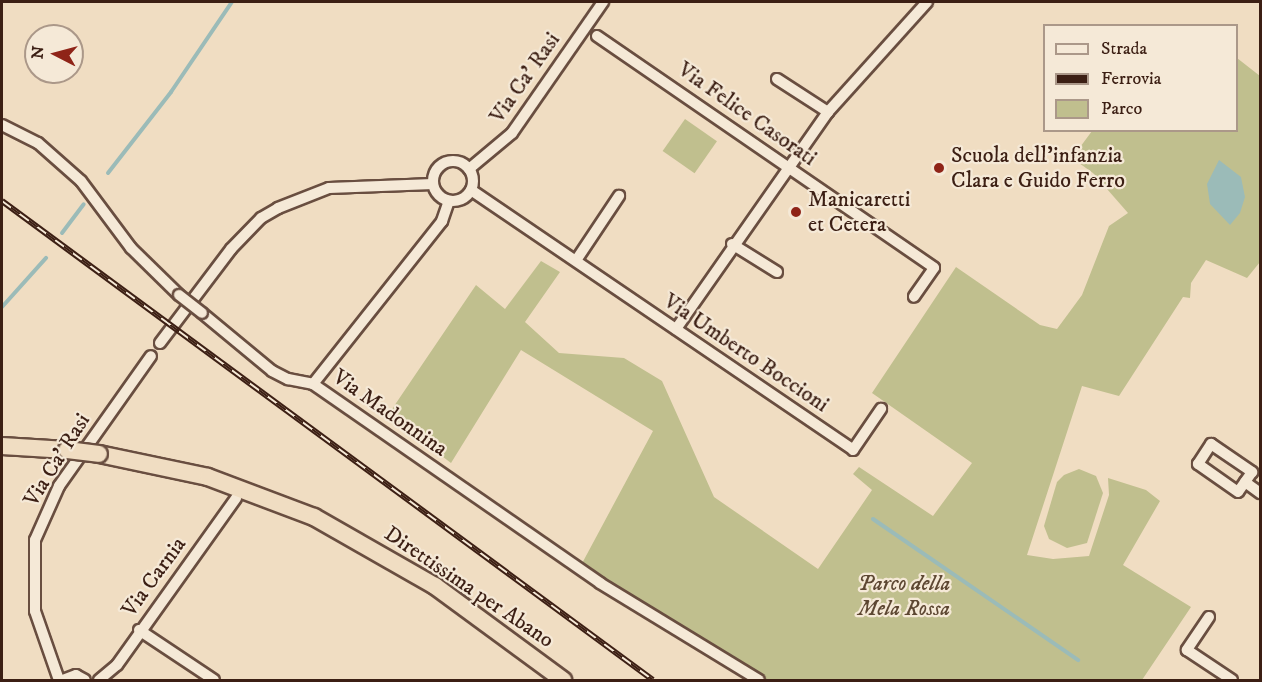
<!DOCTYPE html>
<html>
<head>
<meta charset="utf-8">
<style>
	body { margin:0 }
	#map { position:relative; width:1262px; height:682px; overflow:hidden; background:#f0ddc2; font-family:"IM FELL DW Pica",serif }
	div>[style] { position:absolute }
	.green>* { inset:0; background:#c0bf8e; transform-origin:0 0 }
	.water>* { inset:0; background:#9bbbb8 }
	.stream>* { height:4px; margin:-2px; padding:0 2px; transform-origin:2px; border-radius:2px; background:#9bbbb8 }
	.roads { filter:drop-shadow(2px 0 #694e40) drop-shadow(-2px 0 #694e40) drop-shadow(0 2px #694e40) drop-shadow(0 -2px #694e40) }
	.minor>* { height:10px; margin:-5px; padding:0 5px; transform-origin:5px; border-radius:5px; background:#f5e9d7 }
	.minor>.ring { margin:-5px; padding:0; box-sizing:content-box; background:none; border:10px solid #f5e9d7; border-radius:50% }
	.trunk>* { height:16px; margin:-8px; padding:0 8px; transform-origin:8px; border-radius:8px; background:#f0ddc2 }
	.rail>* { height:6px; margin-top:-3px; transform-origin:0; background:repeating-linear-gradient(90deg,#f5e9d7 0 11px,#3c1f14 0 22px); box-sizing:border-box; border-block:2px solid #3c1f14 }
	.bridges { filter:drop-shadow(2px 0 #694e40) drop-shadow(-2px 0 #694e40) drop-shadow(0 2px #694e40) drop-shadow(0 -2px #694e40) }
	.minor-bridge>* { height:10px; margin:-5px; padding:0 5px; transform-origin:5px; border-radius:5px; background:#f5e9d7 }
	.trunk-bridge>* { height:16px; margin:-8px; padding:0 8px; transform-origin:8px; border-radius:8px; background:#f0ddc2 }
	.dots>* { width:16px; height:16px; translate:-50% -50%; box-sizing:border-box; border:3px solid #f5e9d7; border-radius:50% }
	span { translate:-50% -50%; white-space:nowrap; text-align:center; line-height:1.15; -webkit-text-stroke:4.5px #f5e9d7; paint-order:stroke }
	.street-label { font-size:22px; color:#3c1f14 }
	.poi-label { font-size:22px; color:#3c1f14 }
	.left { translate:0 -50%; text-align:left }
	.park-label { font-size:22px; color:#5d4732; font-style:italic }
	.frame { position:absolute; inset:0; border:3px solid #3c1f14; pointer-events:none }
	.legend { position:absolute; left:1043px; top:24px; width:195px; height:108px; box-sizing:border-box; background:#f5e9d7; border:2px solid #ab9889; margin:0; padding:8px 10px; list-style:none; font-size:18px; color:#3c1f14 }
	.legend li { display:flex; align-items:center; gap:12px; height:30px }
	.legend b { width:30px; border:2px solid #ab9889 }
	.north { position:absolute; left:24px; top:24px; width:60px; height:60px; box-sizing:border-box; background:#f5e9d7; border:2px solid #ab9889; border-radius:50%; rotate:276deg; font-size:16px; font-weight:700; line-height:24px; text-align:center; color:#3c1f14 }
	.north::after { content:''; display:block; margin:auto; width:21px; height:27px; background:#8f2418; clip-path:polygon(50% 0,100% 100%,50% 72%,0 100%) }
</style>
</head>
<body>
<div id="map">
	<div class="green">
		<div style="clip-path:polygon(1237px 58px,1260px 76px,1260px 262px,1247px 278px,1206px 260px,1191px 283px,1190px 298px,1183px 297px,1119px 396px,1082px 386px,1027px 555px,1053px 559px,1089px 556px,1109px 495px,1108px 478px,1146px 490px,1160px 501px,1123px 565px,1191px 607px,1142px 680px,759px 680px,579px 569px,653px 431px,521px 350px,451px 463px,388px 415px,476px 285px,505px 309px,541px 261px,560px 272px,525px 322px,559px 353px,624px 358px,662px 381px,714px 497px,818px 569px,872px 490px,853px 474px,859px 467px,933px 516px,972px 463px,872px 393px,956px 267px,1040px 325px,1057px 329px,1082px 295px,1109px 226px,1128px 213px,1093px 173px,1072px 158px,1092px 131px,1236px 130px)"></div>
		<div style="left:685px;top:119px;width:39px;height:39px;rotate:35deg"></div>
		<div style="clip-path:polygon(1079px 469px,1096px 476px,1103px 493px,1087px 543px,1067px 548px,1049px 539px,1044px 526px,1057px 482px,1064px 475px)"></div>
	</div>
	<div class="water">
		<div style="clip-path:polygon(1219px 160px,1241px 177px,1245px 197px,1240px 213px,1230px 225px,1210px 204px,1207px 184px)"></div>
	</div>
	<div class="stream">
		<div style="left:108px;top:173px;width:103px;rotate:-52.1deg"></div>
		<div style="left:171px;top:92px;width:109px;rotate:-55.9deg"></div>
		<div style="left:62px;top:233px;width:36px;rotate:-53deg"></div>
		<div style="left:2px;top:307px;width:66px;rotate:-48.1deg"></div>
		<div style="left:873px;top:519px;width:249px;rotate:34.5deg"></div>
	</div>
	<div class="roads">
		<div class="minor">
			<div style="left:597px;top:36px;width:409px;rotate:34.5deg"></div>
			<div style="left:934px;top:268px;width:35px;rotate:125deg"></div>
			<div style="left:777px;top:79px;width:61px;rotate:32.9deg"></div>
			<div style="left:2px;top:125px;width:40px;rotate:26.6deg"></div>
			<div style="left:38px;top:143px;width:57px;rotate:41.5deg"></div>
			<div style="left:81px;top:181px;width:84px;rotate:53.3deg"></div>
			<div style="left:131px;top:248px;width:67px;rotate:44.4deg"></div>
			<div class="ring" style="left:433px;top:161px;width:30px;height:30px"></div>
			<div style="left:469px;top:169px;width:56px;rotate:-39.9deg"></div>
			<div style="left:512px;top:133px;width:160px;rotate:-55.2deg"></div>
			<div style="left:471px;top:190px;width:462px;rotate:34.2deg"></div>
			<div style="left:853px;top:450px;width:50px;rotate:-55.7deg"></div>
			<div style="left:732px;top:244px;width:53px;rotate:31.9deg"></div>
			<div style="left:577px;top:259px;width:76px;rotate:-56.3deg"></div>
			<div style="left:202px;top:313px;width:91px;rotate:39.6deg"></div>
			<div style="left:272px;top:371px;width:18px;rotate:27deg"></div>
			<div style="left:288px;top:379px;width:25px;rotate:11deg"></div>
			<div style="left:313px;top:384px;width:349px;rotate:34.7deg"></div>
			<div style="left:600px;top:583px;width:186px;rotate:31.4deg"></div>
			<div style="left:676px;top:329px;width:265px;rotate:-55deg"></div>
			<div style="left:828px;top:112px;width:148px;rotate:-48deg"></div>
			<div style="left:160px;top:343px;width:118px;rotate:-52.9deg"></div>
			<div style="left:231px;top:249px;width:43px;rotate:-45.9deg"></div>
			<div style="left:261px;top:218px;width:20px;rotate:-30deg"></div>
			<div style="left:278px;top:208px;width:55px;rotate:-21.4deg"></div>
			<div style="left:329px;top:188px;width:104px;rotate:-2.2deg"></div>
			<div style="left:313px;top:384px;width:208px;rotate:-51.6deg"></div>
			<div style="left:442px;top:221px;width:21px;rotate:-71deg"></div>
			<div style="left:1211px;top:444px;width:50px;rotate:34.3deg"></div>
			<div style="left:1252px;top:472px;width:24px;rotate:125deg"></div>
			<div style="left:1238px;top:492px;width:49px;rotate:-145deg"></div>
			<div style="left:1198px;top:464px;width:24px;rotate:-57deg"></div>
			<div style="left:1245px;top:482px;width:19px;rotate:36deg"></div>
			<div style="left:1209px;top:617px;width:40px;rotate:124deg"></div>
			<div style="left:1187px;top:650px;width:54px;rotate:33.7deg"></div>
			<div style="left:139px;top:630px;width:90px;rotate:33.7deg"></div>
			<div style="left:59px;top:680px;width:73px;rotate:-109.2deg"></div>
			<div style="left:35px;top:611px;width:71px;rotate:-90deg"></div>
			<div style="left:35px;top:540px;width:59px;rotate:-66deg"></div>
			<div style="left:59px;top:486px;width:159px;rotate:-54.7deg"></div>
			<div style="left:63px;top:680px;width:14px;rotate:-21deg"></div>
			<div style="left:76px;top:675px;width:10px;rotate:29deg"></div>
			<div style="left:99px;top:680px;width:23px;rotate:-40deg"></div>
			<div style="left:117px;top:665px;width:205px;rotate:-54.5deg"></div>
		</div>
		<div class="trunk">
			<div style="left:2px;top:446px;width:65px;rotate:3.5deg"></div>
			<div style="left:99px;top:454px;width:111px;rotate:11.9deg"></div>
			<div style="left:208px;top:477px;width:113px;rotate:20.7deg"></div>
			<div style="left:314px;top:517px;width:139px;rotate:29.7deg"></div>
			<div style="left:435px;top:586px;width:159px;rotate:36.3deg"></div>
		</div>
	</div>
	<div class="rail">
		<div style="left:2px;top:201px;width:808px;rotate:36.35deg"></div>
	</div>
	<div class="bridges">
		<div class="minor-bridge">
			<div style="left:179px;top:295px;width:29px;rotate:38deg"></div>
		</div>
		<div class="trunk-bridge">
			<div style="left:67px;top:450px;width:32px;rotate:7deg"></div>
		</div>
	</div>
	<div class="dots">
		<div style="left:939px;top:168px;background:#8f2418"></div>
		<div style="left:796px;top:212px;background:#8f2418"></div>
	</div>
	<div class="street-label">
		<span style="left:525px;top:78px;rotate:-55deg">Via Ca' Rasi</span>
		<span style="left:747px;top:114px;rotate:35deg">Via Felice Casorati</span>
		<span style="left:746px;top:353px;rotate:34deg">Via Umberto Boccioni</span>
		<span style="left:390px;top:413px;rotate:35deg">Via Madonnina</span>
		<span style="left:57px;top:460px;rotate:-58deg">Via Ca' Rasi</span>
		<span style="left:154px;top:577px;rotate:-54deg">Via Carnia</span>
		<span style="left:469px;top:587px;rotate:34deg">Direttissima per Abano</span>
	</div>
	<div class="poi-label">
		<span class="left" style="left:951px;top:168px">Scuola dell'infanzia<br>Clara e Guido Ferro</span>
		<span class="left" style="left:808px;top:212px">Manicaretti<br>et Cetera</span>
	</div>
	<div class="park-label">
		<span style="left:904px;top:596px">Parco della<br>Mela Rossa</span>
	</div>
	<div class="frame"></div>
	<ul class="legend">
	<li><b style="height:8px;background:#f5e9d7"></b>Strada</li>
	<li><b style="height:8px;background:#3c1f14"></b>Ferrovia</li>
	<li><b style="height:16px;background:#c0bf8e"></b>Parco</li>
	</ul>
	<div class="north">N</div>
</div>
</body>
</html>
